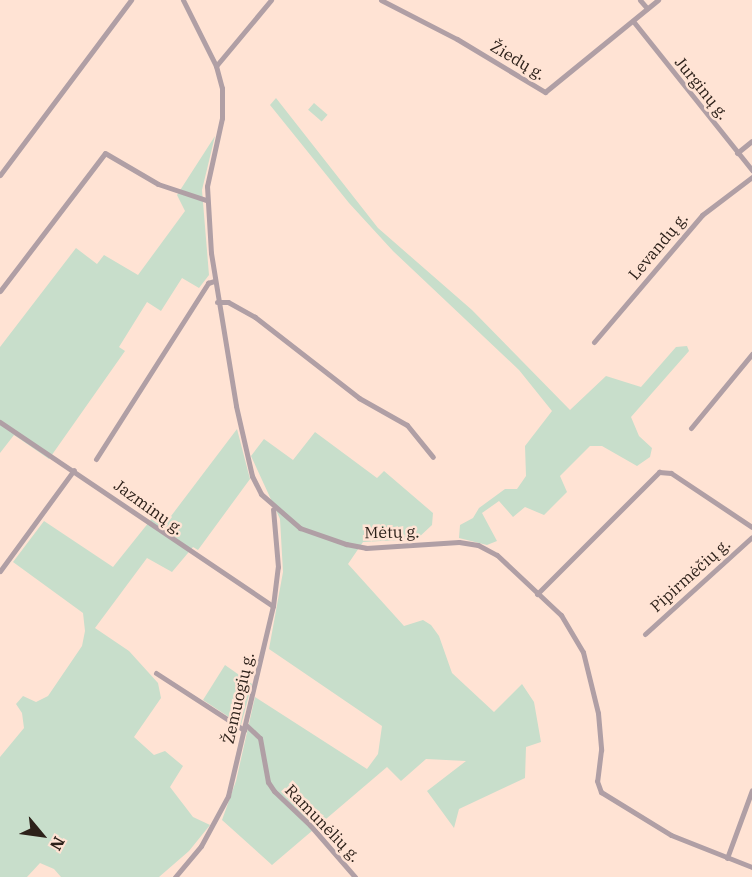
<!DOCTYPE html>
<html>
<head>
<meta charset="utf-8">
<style>
	body { margin:0 }
	#map { position:relative; width:752px; height:877px; overflow:hidden; background:#ffe3d4; font-family:"IBM Plex Serif",serif }
	div>[style] { position:absolute }
	.green>* { inset:0; background:#c8decb; transform-origin:0 0 }
	.minor>* { height:5px; margin:-2.5px; padding:0 2.5px; transform-origin:2.5px; border-radius:2.5px; background:#b09fa5 }
	span { translate:-50% -50%; white-space:nowrap; text-align:center; line-height:1.15; -webkit-text-stroke:5px #ffe3d4; paint-order:stroke }
	.street-label { font-size:16px; color:#2d211a }
	.north { position:absolute; left:12px; top:805px; width:60px; height:60px; -webkit-text-stroke:4px #ffe3d4; paint-order:stroke; rotate:119deg; font-size:16px; font-weight:700; line-height:24px; text-align:center; color:#2d211a }
	.north::after { content:''; display:block; margin:auto; width:21px; height:27px; background:#2d211a; clip-path:polygon(50% 0,100% 100%,50% 72%,0 100%) }
</style>
</head>
<body>
<div id="map">
	<div class="green">
		<div style="clip-path:polygon(276px 98px,378px 228px,472px 310px,570px 410px,606px 376px,641px 387px,676px 347px,687px 346px,689px 351px,631px 417px,639px 436px,652px 448px,650px 457px,637px 466px,602px 446px,590px 446px,560px 476px,567px 492px,544px 515px,525px 507px,513px 517px,499px 501px,482px 513px,497px 541px,487px 545px,459px 538px,460px 525px,473px 518px,479px 508px,505px 489px,517px 489px,526px 476px,525px 446px,552px 411px,519px 370px,393px 251px,349px 203px,270px 105px)"></div>
		<div style="left:314px;top:103px;width:18px;height:9px;rotate:41deg"></div>
		<div style="clip-path:polygon(215px 136px,202px 190px,209px 275px,199px 288px,182px 278px,161px 311px,147px 302px,119px 347px,125px 351px,49px 459px,14px 435px,0 453px,0 347px,76px 248px,97px 264px,104px 255px,138px 275px,185px 211px,177px 195px)"></div>
		<div style="clip-path:polygon(237px 429px,250px 479px,198px 550px,193px 547px,172px 572px,147px 558px,95px 628px,129px 651px,158px 683px,161px 698px,134px 737px,154px 755px,165px 751px,183px 766px,170px 787px,193px 817px,210px 825px,189px 851px,159px 877px,61px 877px,54px 869px,40px 863px,27px 877px,0 877px,0 757px,24px 728px,22px 713px,16px 704px,23px 696px,36px 702px,48px 696px,82px 646px,85px 631px,83px 613px,13px 562px,44px 521px,113px 567px,153px 517px,165px 524px)"></div>
		<div style="clip-path:polygon(315px 432px,377px 478px,384px 471px,433px 513px,432px 525px,417px 539px,363px 542px,348px 564px,404px 626px,423px 620px,431px 625px,439px 636px,452px 673px,494px 712px,522px 684px,534px 702px,541px 742px,526px 747px,525px 778px,459px 809px,454px 828px,427px 791px,466px 761px,426px 759px,401px 781px,387px 767px,272px 865px,222px 820px,236px 781px,255px 697px,367px 769px,378px 754px,382px 726px,269px 649px,283px 572px,280px 519px,251px 456px,264px 439px,293px 460px)"></div>
		<div style="clip-path:polygon(225px 665px,252px 684px,241px 725px,203px 700px)"></div>
	</div>
	<div class="minor">
		<div style="left:183px;top:0;width:74px;rotate:63.4deg"></div>
		<div style="left:216px;top:66px;width:23px;rotate:75deg"></div>
		<div style="left:222px;top:88px;width:30px;rotate:90deg"></div>
		<div style="left:222px;top:118px;width:70px;rotate:102.4deg"></div>
		<div style="left:207px;top:186px;width:67px;rotate:86.6deg"></div>
		<div style="left:211px;top:253px;width:155px;rotate:80.7deg"></div>
		<div style="left:236px;top:406px;width:72px;rotate:77.1deg"></div>
		<div style="left:252px;top:476px;width:20px;rotate:63deg"></div>
		<div style="left:261px;top:494px;width:52px;rotate:41.1deg"></div>
		<div style="left:300px;top:528px;width:49px;rotate:19.2deg"></div>
		<div style="left:346px;top:544px;width:20px;rotate:11deg"></div>
		<div style="left:366px;top:548px;width:93px;rotate:-3.7deg"></div>
		<div style="left:459px;top:542px;width:19px;rotate:9deg"></div>
		<div style="left:478px;top:545px;width:21px;rotate:28deg"></div>
		<div style="left:497px;top:555px;width:88px;rotate:43.2deg"></div>
		<div style="left:561px;top:615px;width:43px;rotate:59.3deg"></div>
		<div style="left:583px;top:652px;width:63px;rotate:76.2deg"></div>
		<div style="left:598px;top:713px;width:37px;rotate:85deg"></div>
		<div style="left:601px;top:750px;width:31px;rotate:97deg"></div>
		<div style="left:597px;top:781px;width:12px;rotate:70deg"></div>
		<div style="left:601px;top:792px;width:82px;rotate:31.6deg"></div>
		<div style="left:671px;top:835px;width:87px;rotate:21.6deg"></div>
		<div style="left:381px;top:0;width:85px;rotate:27.2deg"></div>
		<div style="left:457px;top:39px;width:103px;rotate:31.1deg"></div>
		<div style="left:545px;top:92px;width:146px;rotate:-39.2deg"></div>
		<div style="left:640px;top:0;width:11px;rotate:49deg"></div>
		<div style="left:633px;top:21px;width:191px;rotate:51.4deg"></div>
		<div style="left:216px;top:66px;width:86px;rotate:-50.2deg"></div>
		<div style="left:737px;top:153px;width:19px;rotate:-39deg"></div>
		<div style="left:0;top:175px;width:219px;rotate:-53.2deg"></div>
		<div style="left:0;top:291px;width:173px;rotate:-52.7deg"></div>
		<div style="left:105px;top:153px;width:61px;rotate:30.3deg"></div>
		<div style="left:158px;top:184px;width:51px;rotate:18.4deg"></div>
		<div style="left:217px;top:302px;width:11px"></div>
		<div style="left:228px;top:302px;width:31px;rotate:29deg"></div>
		<div style="left:255px;top:317px;width:132px;rotate:37.9deg"></div>
		<div style="left:359px;top:398px;width:55px;rotate:29.4deg"></div>
		<div style="left:407px;top:425px;width:41px;rotate:50.9deg"></div>
		<div style="left:594px;top:342px;width:167px;rotate:-49.6deg"></div>
		<div style="left:702px;top:215px;width:63px;rotate:-37.2deg"></div>
		<div style="left:0;top:422px;width:329px;rotate:34deg"></div>
		<div style="left:691px;top:428px;width:96px;rotate:-50.5deg"></div>
		<div style="left:96px;top:459px;width:209px;rotate:-57.5deg"></div>
		<div style="left:208px;top:283px;width:6px;rotate:-18deg"></div>
		<div style="left:0;top:571px;width:125px;rotate:-53.8deg"></div>
		<div style="left:537px;top:594px;width:173px;rotate:-45deg"></div>
		<div style="left:659px;top:472px;width:12px;rotate:5deg"></div>
		<div style="left:671px;top:473px;width:97px;rotate:33.7deg"></div>
		<div style="left:645px;top:634px;width:144px;rotate:-42.2deg"></div>
		<div style="left:156px;top:673px;width:105px;rotate:32.9deg"></div>
		<div style="left:246px;top:725px;width:19px;rotate:43deg"></div>
		<div style="left:260px;top:738px;width:45px;rotate:79.7deg"></div>
		<div style="left:268px;top:782px;width:11px;rotate:56deg"></div>
		<div style="left:274px;top:791px;width:50px;rotate:43.4deg"></div>
		<div style="left:310px;top:825px;width:69px;rotate:49.1deg"></div>
		<div style="left:727px;top:858px;width:72px;rotate:-69.8deg"></div>
		<div style="left:175px;top:877px;width:40px;rotate:-50deg"></div>
		<div style="left:201px;top:846px;width:57px;rotate:-61.6deg"></div>
		<div style="left:228px;top:796px;width:195px;rotate:-76.7deg"></div>
		<div style="left:273px;top:606px;width:39px;rotate:-83deg"></div>
		<div style="left:278px;top:567px;width:58px;rotate:-94.9deg"></div>
	</div>
	<div class="street-label">
		<span style="left:518px;top:60px;rotate:31deg">Žiedų g.</span>
		<span style="left:702px;top:88px;rotate:51deg">Jurginų g.</span>
		<span style="left:658px;top:246px;rotate:-50deg">Levandų g.</span>
		<span style="left:149px;top:507px;rotate:36deg">Jazminų g.</span>
		<span style="left:392px;top:532px;rotate:-1deg">Mėtų g.</span>
		<span style="left:690px;top:575px;rotate:-42deg">Pipirmėčių g.</span>
		<span style="left:238px;top:698px;rotate:-77deg">Žemuogių g.</span>
		<span style="left:323px;top:823px;rotate:46deg">Ramunėlių g.</span>
	</div>
	<div class="north">N</div>
</div>
</body>
</html>
